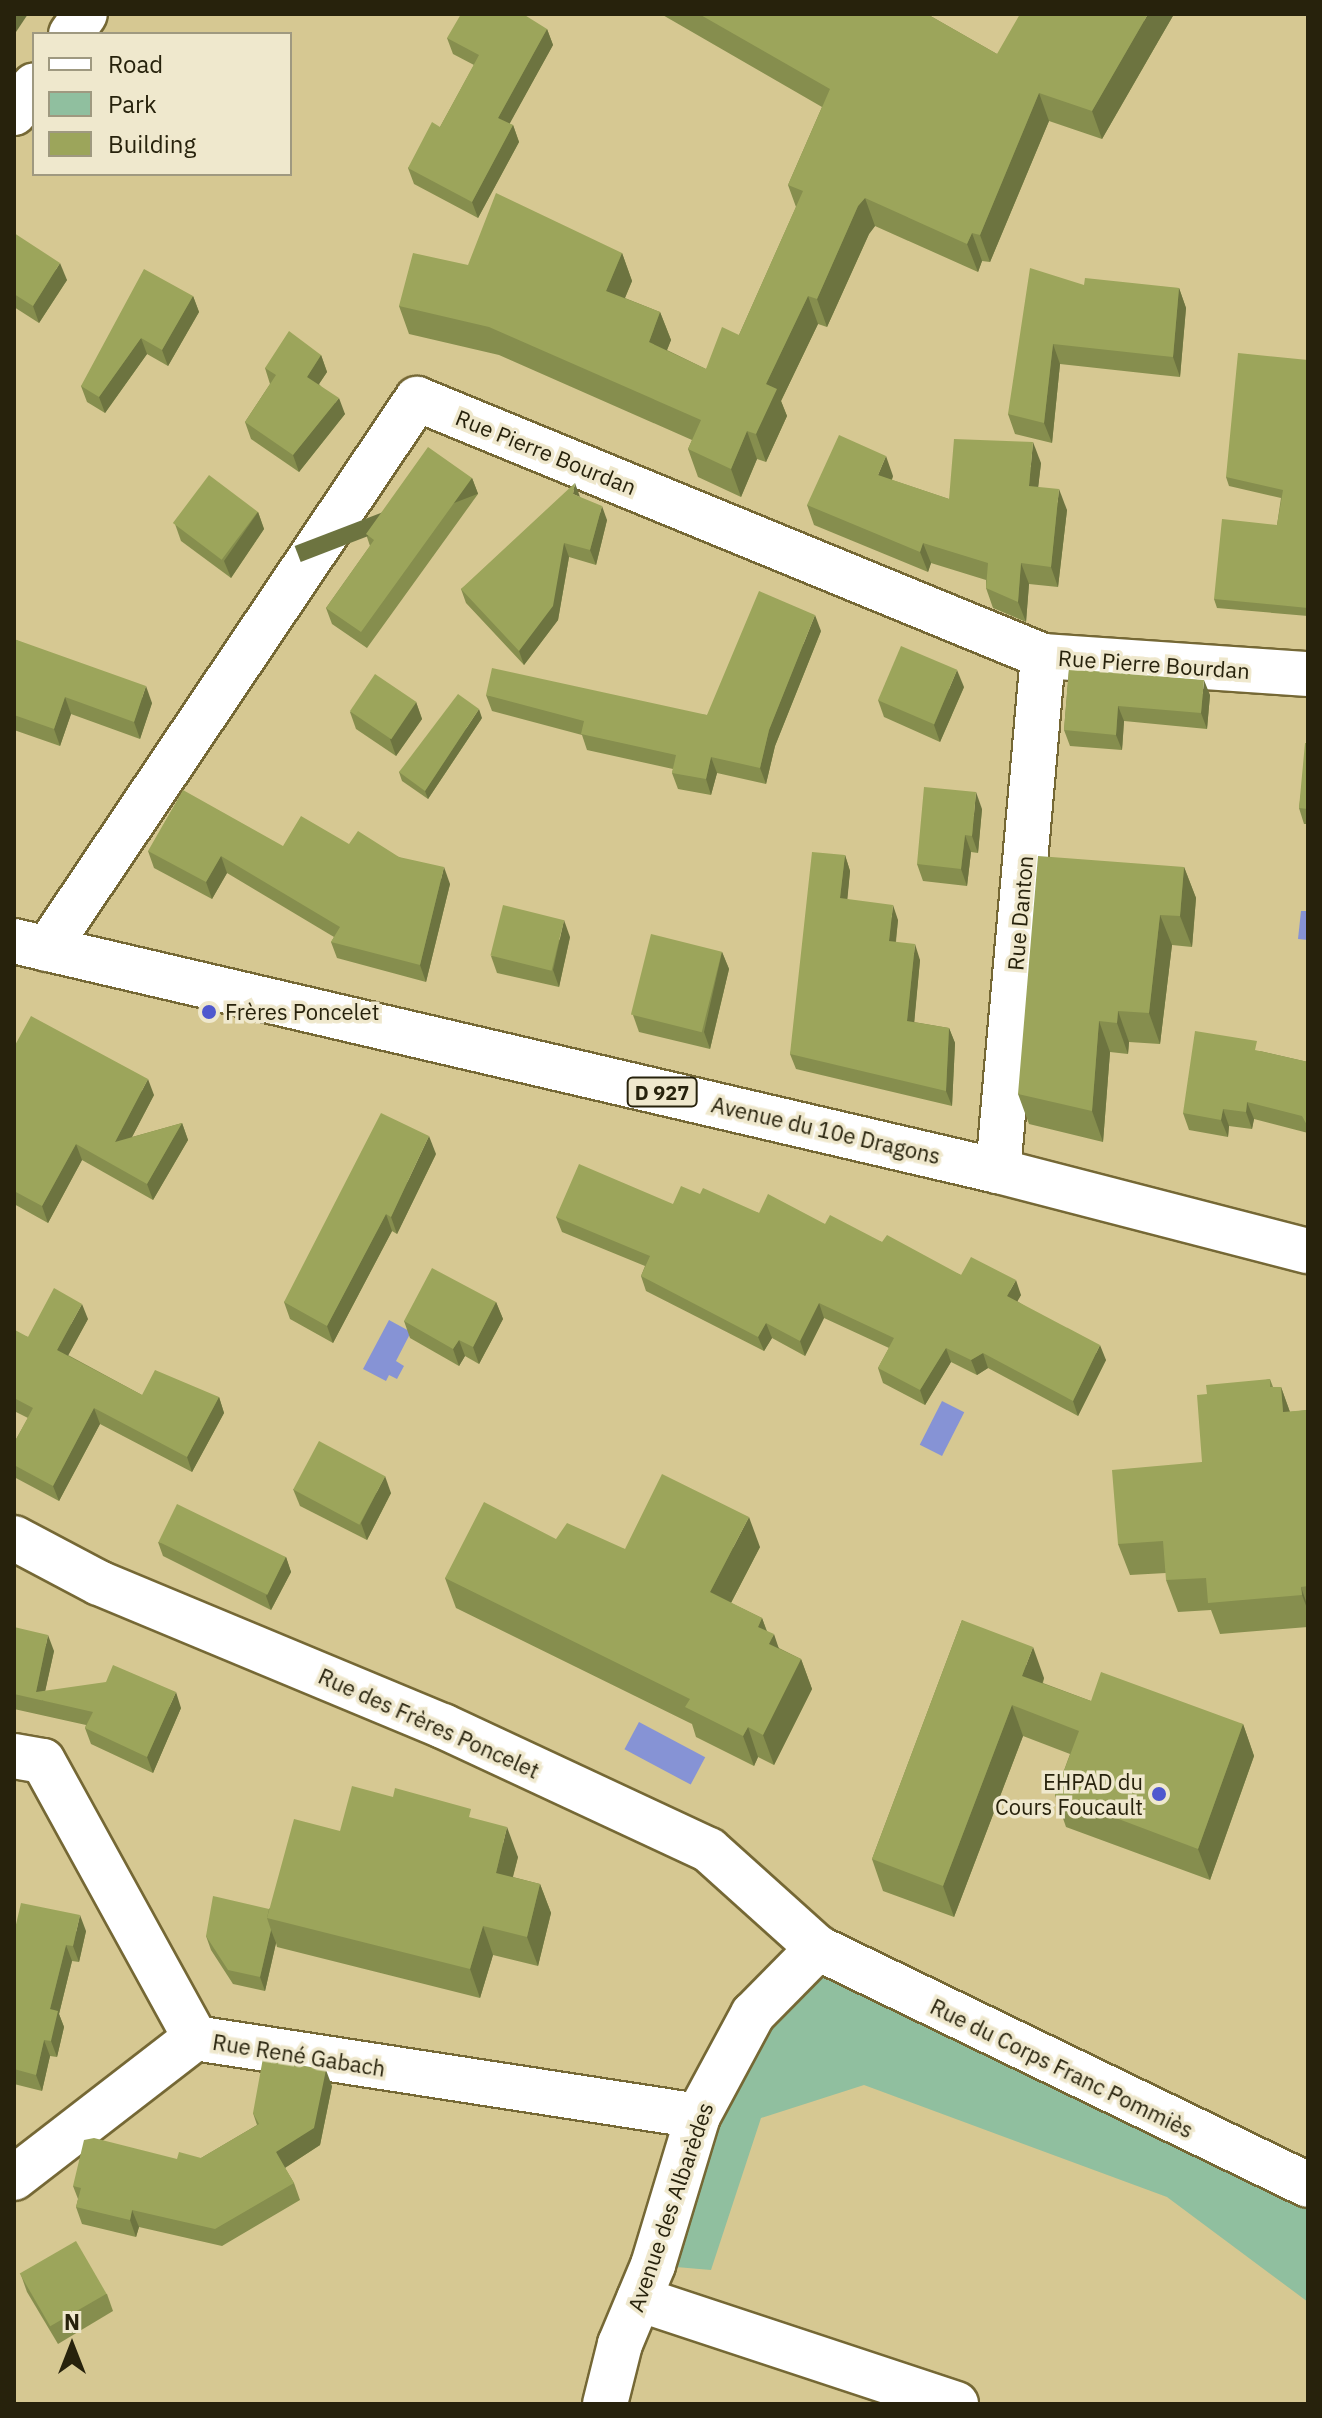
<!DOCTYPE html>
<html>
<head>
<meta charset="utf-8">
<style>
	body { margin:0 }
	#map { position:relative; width:1322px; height:2418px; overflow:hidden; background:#d6c892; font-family:"IBM Plex Sans",sans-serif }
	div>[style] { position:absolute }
	.green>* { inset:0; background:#90bf9f }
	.water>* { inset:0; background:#8693d5; transform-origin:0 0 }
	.roads { filter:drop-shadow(2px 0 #756835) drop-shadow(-2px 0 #756835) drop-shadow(0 2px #756835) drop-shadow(0 -2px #756835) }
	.minor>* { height:44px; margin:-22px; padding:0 22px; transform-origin:22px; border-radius:22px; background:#fff }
	.major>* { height:44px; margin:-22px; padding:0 22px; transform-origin:22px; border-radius:22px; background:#fff }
	.wall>* { inset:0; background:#868e4e }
	.shaded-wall>* { inset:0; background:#6d7440; transform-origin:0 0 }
	.building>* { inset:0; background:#9ca55b; transform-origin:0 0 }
	.dots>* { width:22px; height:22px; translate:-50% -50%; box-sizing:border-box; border:4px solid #efe8cd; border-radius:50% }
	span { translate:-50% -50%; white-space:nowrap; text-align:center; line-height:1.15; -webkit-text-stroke:7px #efe8cd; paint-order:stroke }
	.shield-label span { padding:2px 6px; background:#efe8cd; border:2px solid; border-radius:6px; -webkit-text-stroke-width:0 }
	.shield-label { font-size:20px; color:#27220c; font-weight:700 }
	.street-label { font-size:22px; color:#27220c }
	.poi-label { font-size:22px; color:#27220c }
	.left { translate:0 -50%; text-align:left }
	.right { translate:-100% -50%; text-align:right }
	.frame { position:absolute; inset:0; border:16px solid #27220c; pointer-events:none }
	.legend { position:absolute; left:32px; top:32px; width:260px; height:144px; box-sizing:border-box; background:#efe8cd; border:2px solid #9f9980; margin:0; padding:10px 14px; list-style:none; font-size:24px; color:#27220c }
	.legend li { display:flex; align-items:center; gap:16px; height:40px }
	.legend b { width:40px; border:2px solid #9f9980 }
	.north { position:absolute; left:32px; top:2306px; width:80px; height:80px; -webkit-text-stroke:6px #efe8cd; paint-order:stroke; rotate:0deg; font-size:22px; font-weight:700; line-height:32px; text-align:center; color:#27220c }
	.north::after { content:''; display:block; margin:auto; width:28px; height:36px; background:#27220c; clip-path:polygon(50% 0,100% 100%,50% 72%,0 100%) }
</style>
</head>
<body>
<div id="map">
	<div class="green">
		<div style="clip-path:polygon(818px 1948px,1308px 2185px,1308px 2302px,1167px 2197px,864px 2085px,761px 2118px,711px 2270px,653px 2265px,698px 2116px)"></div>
	</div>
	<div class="water">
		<div style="clip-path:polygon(1301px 911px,1308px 911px,1308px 940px,1298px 939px)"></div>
		<div style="clip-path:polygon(389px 1320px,411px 1332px,396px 1361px,404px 1366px,397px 1379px,389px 1375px,386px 1381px,363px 1369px)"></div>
		<div style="left:942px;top:1401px;width:25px;height:49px;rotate:27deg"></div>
		<div style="left:639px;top:1722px;width:75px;height:31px;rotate:28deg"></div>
	</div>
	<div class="roads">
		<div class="minor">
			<div style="left:71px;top:34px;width:24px;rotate:-55deg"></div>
			<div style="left:14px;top:113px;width:34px;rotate:-54deg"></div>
			<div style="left:47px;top:949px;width:663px;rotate:-56.07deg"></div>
			<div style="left:417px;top:399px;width:677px;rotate:22.32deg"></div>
			<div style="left:1043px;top:656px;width:266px;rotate:3.9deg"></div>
			<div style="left:998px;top:1171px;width:517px;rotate:-85.01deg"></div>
			<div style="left:14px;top:1538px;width:96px;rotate:27.9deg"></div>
			<div style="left:99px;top:1583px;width:373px;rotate:22.6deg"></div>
			<div style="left:443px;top:1726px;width:293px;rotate:25deg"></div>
			<div style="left:709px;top:1850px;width:147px;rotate:42deg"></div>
			<div style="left:818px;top:1948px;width:544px;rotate:25.81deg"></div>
			<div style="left:14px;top:1756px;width:29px;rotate:10deg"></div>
			<div style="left:43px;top:1761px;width:316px;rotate:61.2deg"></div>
			<div style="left:195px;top:2038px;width:509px;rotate:8.81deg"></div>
			<div style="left:14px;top:2178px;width:229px;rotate:-37.7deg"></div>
			<div style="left:639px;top:2299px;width:334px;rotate:18.3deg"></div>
			<div style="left:605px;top:2404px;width:62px;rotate:-76deg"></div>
			<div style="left:620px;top:2344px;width:86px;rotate:-67.3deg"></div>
			<div style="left:653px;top:2265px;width:156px;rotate:-73.2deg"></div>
			<div style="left:698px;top:2116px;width:116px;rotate:-61.7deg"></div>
			<div style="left:753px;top:2014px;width:93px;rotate:-45.4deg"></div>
		</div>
		<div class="major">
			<div style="left:14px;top:941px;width:1011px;rotate:13.16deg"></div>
			<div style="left:998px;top:1171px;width:320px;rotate:14.5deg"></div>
		</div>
	</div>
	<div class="wall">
		<div style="clip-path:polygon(661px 14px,927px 14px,997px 54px,1174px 14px,1102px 139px,1049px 121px,990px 262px,982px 261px,978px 272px,875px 226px,869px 234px,827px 327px,818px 324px,781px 401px,787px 416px,766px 462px,757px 459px,741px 497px,698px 477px,688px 449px,692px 440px,499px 355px,409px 334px,399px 306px,468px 265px,622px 253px,632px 281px,625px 298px,660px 312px,671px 340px,667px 350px,706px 369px,739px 335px,796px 207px,788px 185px,822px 107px)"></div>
		<div style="clip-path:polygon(547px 29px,553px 45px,509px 124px,513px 125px,519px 142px,478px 218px,414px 184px,408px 168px,440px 127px,474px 65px,453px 54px,447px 38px)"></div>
		<div style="clip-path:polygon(14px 233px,67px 280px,39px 323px,14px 307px)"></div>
		<div style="clip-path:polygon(1084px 285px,1179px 288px,1186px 308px,1180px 377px,1060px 364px,1052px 443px,1015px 434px,1008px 414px)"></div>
		<div style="clip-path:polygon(193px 296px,199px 312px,168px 366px,147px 354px,105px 413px,87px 402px,81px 386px)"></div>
		<div style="clip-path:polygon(321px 355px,327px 372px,319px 384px,345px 414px,299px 472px,251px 439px,245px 422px,270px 384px,265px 368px)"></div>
		<div style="clip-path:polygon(1308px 360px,1308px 616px,1217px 608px,1214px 599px,1277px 525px,1281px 498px,1229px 486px,1226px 477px)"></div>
		<div style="clip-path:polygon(1041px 463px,1038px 487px,1067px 510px,1058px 587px,1029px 584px,1026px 622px,993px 608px,986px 588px,986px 580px,931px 563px,928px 572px,814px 525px,807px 505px,893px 476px,892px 480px,949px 499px)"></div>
		<div style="clip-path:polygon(472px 478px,478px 494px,367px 648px,332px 624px,326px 608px,370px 546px,366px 534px)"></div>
		<div style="clip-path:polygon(580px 497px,607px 520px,596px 565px,569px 557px,558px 620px,524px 665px,466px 603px,461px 589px)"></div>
		<div style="clip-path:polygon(258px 512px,264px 529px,231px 578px,181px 541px,175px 524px)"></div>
		<div style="clip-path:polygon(821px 631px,775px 746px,766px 784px,717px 773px,711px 795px,678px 789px,672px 773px,673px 769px,587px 750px,582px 735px,492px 711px,486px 695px,707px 715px)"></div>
		<div style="clip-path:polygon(14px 639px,152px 703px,140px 739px,71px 714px,60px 746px,14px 730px)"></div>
		<div style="clip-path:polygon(1069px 669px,1210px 695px,1207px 729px,1124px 721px,1122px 750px,1070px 746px,1064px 730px)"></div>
		<div style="clip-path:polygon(964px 687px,940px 742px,884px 717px,878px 700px)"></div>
		<div style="clip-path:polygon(416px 702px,422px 719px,396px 756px,356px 729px,350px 712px)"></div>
		<div style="clip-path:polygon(482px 718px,428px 799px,402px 781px,399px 772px)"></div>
		<div style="clip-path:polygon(1308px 743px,1308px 824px,1304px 824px,1299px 808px)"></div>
		<div style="clip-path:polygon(982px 809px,978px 853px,971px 852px,967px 886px,923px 881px,917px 864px)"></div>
		<div style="clip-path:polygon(349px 844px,399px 857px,450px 884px,426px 982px,337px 958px,331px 942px,334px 937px,227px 873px,212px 899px,154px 868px,148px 851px)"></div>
		<div style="clip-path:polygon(845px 855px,850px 871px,847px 899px,898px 920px,896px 942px,920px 960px,914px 1022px,949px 1028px,955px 1043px,952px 1106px,796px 1069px,790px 1054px)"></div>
		<div style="clip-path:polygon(1184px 867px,1196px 898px,1192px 947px,1172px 945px,1160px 1044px,1129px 1042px,1128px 1054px,1110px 1052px,1103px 1142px,1029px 1124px,1018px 1094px)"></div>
		<div style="clip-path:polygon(570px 937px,559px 987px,497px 973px,491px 956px)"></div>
		<div style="clip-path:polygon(722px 952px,729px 969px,710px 1049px,639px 1032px,633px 1015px)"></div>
		<div style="clip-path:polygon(14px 1047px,154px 1095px,132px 1137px,182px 1123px,188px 1140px,153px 1200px,82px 1160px,48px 1223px,14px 1204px)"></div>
		<div style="clip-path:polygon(1260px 1051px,1308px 1062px,1308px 1133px,1254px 1119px,1252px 1129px,1229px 1126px,1228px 1137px,1189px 1130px,1183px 1113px)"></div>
		<div style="clip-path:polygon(436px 1154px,397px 1234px,392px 1231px,333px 1343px,290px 1319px,284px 1302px)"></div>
		<div style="clip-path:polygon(700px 1194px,759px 1213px,825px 1224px,882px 1242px,961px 1275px,1021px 1295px,1017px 1301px,1106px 1360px,1078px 1416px,988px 1368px,977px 1375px,951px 1362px,925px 1405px,883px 1383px,878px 1368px,889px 1348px,824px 1318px,805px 1356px,772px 1338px,764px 1351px,646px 1291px,641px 1276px,645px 1266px,562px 1232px,556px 1217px,673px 1204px)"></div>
		<div style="clip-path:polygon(496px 1302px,503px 1319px,479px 1364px,465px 1356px,459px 1366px,410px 1338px,404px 1321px)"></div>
		<div style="clip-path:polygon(88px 1319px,68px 1355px,142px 1395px,219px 1397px,224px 1413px,192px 1472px,100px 1424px,59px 1501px,14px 1477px,14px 1443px,28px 1418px,14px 1411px,14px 1332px,28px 1337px)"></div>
		<div style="clip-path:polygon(1270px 1379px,1273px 1387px,1281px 1387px,1290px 1412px,1308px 1410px,1308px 1627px,1220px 1634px,1211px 1610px,1178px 1612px,1166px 1580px,1166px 1573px,1130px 1575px,1118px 1544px,1202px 1462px,1207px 1394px)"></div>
		<div style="clip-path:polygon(293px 1489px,391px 1493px,367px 1540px,300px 1506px)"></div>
		<div style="clip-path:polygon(556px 1539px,625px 1549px,760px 1547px,731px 1603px,762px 1618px,767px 1631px,779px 1648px,801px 1659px,812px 1689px,774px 1765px,758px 1757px,754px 1766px,696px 1737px,692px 1724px,456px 1608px,445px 1578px)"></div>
		<div style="clip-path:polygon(158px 1542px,286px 1557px,291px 1572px,271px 1610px,163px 1556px)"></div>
		<div style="clip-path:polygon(962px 1620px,1044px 1678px,1043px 1683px,1091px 1701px,1243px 1724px,1254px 1756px,1210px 1880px,1066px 1827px,1055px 1795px,1070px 1754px,1023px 1736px,954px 1917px,883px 1891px,872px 1859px)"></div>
		<div style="clip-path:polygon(14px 1627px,54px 1651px,45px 1691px,181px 1708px,153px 1773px,91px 1744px,85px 1728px,86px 1725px,14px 1709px)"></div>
		<div style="clip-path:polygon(475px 1819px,518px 1857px,513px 1877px,540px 1884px,551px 1913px,538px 1966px,493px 1955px,480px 1998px,277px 1947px,276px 1943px,265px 1991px,233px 1984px,211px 1950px,206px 1936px,269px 1909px,340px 1831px)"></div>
		<div style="clip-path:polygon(86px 1931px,79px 1962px,72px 1961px,59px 2014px,64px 2027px,57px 2057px,50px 2056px,42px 2091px,14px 2084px,14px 1933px)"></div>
		<div style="clip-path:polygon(332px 2086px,320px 2145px,285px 2168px,294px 2183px,300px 2200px,222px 2246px,139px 2227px,136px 2237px,82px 2224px,76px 2207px,78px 2199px,73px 2186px,177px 2159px,201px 2158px,257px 2125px,253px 2113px)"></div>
		<div style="clip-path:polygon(21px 2275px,107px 2294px,113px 2311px,58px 2344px,27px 2292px)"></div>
	</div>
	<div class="shaded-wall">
		<div style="clip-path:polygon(14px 14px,28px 14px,16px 32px,14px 27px)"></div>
		<div style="clip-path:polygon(1148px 14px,1174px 14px,1102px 139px,1092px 111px)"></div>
		<div style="clip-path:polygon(547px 29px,553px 45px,504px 134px,498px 118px)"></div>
		<div style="clip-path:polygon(1039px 93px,1049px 121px,990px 262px,980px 235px)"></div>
		<div style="clip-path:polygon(513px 125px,519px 142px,478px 218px,472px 202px)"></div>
		<div style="clip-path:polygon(865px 198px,875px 226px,869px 234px,827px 327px,817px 299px,858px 206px)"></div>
		<div style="clip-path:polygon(972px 233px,982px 261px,978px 272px,967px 244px)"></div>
		<div style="clip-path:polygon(622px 253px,632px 281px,616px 319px,606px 291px)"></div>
		<div style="clip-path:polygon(60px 263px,67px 280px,39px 323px,33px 306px)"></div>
		<div style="clip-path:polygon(1179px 288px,1186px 308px,1180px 377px,1173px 357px)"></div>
		<div style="clip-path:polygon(193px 296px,199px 312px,168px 366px,162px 350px)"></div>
		<div style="clip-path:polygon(808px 296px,818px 324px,781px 401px,787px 416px,766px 462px,756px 434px,766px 384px)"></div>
		<div style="clip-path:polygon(660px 312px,671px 340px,659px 370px,649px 342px)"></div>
		<div style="clip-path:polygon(141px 338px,147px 354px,105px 413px,99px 397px)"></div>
		<div style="clip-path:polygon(1053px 344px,1060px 364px,1052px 443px,1044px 423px)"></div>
		<div style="clip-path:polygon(321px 355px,327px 372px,313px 393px,307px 377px)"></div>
		<div style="clip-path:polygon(339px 398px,345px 414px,299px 472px,293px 455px)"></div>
		<div style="clip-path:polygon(747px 431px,757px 459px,741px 497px,731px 469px)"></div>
		<div style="clip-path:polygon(1033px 442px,1041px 463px,1036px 506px,1029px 486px)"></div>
		<div style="clip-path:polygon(886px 456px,893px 476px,885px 496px,878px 475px)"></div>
		<div style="left:472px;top:478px;width:17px;height:190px;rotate:69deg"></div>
		<div style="clip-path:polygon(575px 483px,580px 497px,573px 494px)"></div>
		<div style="clip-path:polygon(1059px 489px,1067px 510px,1058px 587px,1051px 567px)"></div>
		<div style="clip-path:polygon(602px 506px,607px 520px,596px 565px,590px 550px)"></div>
		<div style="clip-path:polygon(258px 512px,264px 529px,231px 578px,224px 561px)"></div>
		<div style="clip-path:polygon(564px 543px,569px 557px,558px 620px,524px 665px,519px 651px)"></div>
		<div style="clip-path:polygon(923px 543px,931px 563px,928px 572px,920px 552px)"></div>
		<div style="clip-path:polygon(1021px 563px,1029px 584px,1026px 622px,1018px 602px)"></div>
		<div style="clip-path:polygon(815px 615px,821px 631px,775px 746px,766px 784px,760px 768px,769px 730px)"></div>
		<div style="clip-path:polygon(957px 670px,964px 687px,940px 742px,934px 725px)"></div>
		<div style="clip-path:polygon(1204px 680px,1210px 695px,1207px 729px,1201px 713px)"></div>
		<div style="clip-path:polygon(146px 686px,152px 703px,140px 739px,134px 722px)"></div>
		<div style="clip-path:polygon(65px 697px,71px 714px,60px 746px,54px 729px)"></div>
		<div style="clip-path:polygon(416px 702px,422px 719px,396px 756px,390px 739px)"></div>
		<div style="clip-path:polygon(1118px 706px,1124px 721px,1122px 750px,1116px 735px)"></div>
		<div style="clip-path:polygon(479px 709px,482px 718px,428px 799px,425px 791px)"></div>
		<div style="clip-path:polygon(711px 757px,717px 773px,711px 795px,706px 779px)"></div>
		<div style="clip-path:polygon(976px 792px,982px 809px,978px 853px,972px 836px)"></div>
		<div style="clip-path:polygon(965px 835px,971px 852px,967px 886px,961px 869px)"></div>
		<div style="clip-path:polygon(845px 855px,850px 871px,846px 914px,840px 898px)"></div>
		<div style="clip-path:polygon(221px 856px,227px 873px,212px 899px,206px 882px)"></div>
		<div style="clip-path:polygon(444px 867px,450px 884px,426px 982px,420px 965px)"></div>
		<div style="clip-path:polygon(1184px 867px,1196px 898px,1192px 947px,1180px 916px)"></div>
		<div style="clip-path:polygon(893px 905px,898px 920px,894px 956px,889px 941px)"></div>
		<div style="clip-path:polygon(1160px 915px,1172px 945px,1160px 1044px,1149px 1013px)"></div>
		<div style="clip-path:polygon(564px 920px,570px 937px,559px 987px,553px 970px)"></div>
		<div style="clip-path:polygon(915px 944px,920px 960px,913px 1036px,907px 1021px)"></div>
		<div style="clip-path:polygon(722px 952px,729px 969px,710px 1049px,704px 1032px)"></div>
		<div style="clip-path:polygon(1118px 1011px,1129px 1042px,1128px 1054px,1117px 1023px)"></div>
		<div style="clip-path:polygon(1099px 1021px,1110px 1052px,1103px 1142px,1092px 1111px)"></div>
		<div style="clip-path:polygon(949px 1028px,955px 1043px,952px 1106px,946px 1091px)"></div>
		<div style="clip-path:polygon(148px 1079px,154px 1095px,121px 1158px,115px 1142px)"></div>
		<div style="clip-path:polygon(1247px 1102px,1254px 1119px,1252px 1129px,1246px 1112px)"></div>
		<div style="clip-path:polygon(1223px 1109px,1229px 1126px,1228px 1137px,1221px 1120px)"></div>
		<div style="clip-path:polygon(182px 1123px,188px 1140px,153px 1200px,147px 1184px)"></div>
		<div style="clip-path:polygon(429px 1136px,436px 1154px,397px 1234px,391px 1217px)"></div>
		<div style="clip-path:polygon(76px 1144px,82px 1160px,48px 1223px,42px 1206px)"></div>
		<div style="clip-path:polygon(386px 1214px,392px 1231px,333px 1343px,327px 1326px)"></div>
		<div style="clip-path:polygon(1016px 1280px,1021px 1295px,1012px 1311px,1007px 1296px)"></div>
		<div style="clip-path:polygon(496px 1302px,503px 1319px,479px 1364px,473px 1347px)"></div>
		<div style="clip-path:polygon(819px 1303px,824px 1318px,805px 1356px,800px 1341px)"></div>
		<div style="clip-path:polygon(82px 1304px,88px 1319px,63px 1365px,57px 1350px)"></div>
		<div style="clip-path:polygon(766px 1323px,772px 1338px,764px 1351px,758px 1337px)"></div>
		<div style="clip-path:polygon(459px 1340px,465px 1356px,459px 1366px,453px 1349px)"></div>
		<div style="clip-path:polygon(1100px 1345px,1106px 1360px,1078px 1416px,1073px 1401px)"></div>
		<div style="clip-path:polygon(946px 1348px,951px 1362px,925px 1405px,920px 1390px)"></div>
		<div style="clip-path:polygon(983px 1353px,988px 1368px,977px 1375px,971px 1360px)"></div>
		<div style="clip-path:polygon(1281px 1387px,1292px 1418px,1283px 1412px)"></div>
		<div style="clip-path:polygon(219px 1397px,224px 1413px,192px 1472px,187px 1457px)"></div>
		<div style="clip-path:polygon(94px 1408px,100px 1424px,59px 1501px,53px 1486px)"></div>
		<div style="clip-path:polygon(385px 1476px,391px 1493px,367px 1540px,361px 1523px)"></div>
		<div style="clip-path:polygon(749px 1517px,760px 1547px,721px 1622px,710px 1592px)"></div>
		<div style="clip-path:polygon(286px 1557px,291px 1572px,271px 1610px,266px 1596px)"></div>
		<div style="clip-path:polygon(1301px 1587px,1308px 1607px,1308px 1611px,1302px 1595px)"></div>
		<div style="clip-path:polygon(762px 1618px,770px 1641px,774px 1634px,784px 1664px,780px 1674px,758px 1627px)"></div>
		<div style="clip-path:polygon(48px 1635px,54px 1651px,43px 1701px,36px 1692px)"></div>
		<div style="clip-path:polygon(1033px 1647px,1044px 1678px,1034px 1707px,1022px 1676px)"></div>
		<div style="clip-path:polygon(801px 1659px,812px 1689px,774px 1765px,763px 1735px)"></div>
		<div style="clip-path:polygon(176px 1692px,181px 1708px,153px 1773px,147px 1757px)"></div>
		<div style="clip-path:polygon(1012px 1705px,1023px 1736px,954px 1917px,943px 1886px)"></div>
		<div style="clip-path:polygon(1243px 1724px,1254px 1756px,1210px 1880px,1198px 1849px)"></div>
		<div style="clip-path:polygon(748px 1727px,758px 1757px,754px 1766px,743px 1736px)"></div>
		<div style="clip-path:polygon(507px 1827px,518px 1857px,506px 1902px,496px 1873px)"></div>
		<div style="clip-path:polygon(540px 1884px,551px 1913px,538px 1966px,527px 1937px)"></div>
		<div style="clip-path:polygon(80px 1915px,86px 1931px,79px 1962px,73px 1946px)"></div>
		<div style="clip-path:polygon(483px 1926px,493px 1955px,480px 1998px,470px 1969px)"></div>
		<div style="clip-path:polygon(271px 1930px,276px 1943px,265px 1991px,260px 1977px)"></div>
		<div style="clip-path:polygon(66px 1945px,72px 1961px,59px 2014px,64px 2027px,57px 2057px,51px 2041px,50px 2009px)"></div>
		<div style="clip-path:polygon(44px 2040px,50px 2056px,42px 2091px,36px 2075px)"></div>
		<div style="clip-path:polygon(326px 2070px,332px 2086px,320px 2145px,283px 2169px,276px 2152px)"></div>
		<div style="clip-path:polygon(132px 2210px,139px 2227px,136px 2237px,130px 2220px)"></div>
	</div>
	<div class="building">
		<div style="clip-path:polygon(461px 14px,523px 14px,547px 29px,498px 118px,513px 125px,472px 202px,408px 168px,432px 122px,440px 127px,479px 55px,447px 38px)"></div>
		<div style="clip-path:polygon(699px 14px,927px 14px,997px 54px,1020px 14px,1148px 14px,1092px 111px,1039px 93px,980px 235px,972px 233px,967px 244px,865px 198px,858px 206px,817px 299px,808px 296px,766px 384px,777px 389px,756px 434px,747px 431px,731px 469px,688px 449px,701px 420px,489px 327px,399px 306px,413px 253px,468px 265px,496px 193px,622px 253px,606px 291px,660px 312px,649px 342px,706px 369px,722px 327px,739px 335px,803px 191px,788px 185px,830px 89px)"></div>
		<div style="clip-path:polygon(14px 233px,60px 263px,33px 306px,14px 294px)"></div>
		<div style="clip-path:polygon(1030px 268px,1084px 285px,1085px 278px,1179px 288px,1173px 357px,1053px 344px,1044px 423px,1008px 414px)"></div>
		<div style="clip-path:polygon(144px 269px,193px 296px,162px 350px,141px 338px,99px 397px,81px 386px)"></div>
		<div style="clip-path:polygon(289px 331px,321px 355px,307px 377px,339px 398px,293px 455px,245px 422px,276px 375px,265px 368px)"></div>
		<div style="clip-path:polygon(1238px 353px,1308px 360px,1308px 608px,1214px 599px,1222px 519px,1277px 525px,1283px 490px,1226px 477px)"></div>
		<div style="clip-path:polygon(839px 435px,886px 456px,878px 475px,949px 499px,954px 439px,1033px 442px,1029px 486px,1059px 489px,1051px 567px,1021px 563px,1018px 602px,986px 588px,988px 563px,923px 543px,920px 552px,807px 505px)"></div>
		<div style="clip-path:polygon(428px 447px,472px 478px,361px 632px,326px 608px,374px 540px,366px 534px)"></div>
		<div style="left:209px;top:475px;width:61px;height:60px;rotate:37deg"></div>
		<div style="clip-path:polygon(575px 483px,573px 494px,602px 506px,590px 550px,564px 543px,553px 606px,519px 651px,461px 589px)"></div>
		<div style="clip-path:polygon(759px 591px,815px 615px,769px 730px,760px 768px,711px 757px,706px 779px,672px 773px,676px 755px,581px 734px,584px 721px,486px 695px,492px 668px,707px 715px)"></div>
		<div style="clip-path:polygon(14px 639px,146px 686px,134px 722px,65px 697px,54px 729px,14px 715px)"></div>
		<div style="left:901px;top:646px;width:61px;height:59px;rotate:23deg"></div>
		<div style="clip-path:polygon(1069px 669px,1204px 680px,1201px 713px,1118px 706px,1116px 735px,1064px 730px)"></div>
		<div style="left:375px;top:674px;width:50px;height:45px;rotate:34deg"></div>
		<div style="clip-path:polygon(458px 694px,479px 709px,425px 791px,399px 772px)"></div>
		<div style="clip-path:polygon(1305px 743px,1308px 743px,1308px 809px,1299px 808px)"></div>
		<div style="clip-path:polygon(924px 787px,976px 792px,972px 836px,965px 835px,961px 869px,917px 864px)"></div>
		<div style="clip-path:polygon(183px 790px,283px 846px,301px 816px,349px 844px,358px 831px,399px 857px,444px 867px,420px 965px,331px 942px,340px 927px,221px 856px,206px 882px,148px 851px)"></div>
		<div style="clip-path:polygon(812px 852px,845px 855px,840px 898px,893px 905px,889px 941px,915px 944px,907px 1021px,949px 1028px,946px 1091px,790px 1054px)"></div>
		<div style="clip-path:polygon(1038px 856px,1184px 867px,1180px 916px,1160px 915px,1149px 1013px,1118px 1011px,1117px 1023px,1099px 1021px,1092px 1111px,1018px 1094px)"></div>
		<div style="left:503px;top:905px;width:63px;height:52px;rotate:14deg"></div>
		<div style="left:651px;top:934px;width:73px;height:83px;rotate:14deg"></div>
		<div style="clip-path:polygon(31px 1016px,148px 1079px,115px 1142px,182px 1123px,147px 1184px,76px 1144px,42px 1206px,14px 1191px,14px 1047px)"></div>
		<div style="clip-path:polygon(1195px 1031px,1257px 1041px,1255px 1050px,1308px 1062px,1308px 1127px,1302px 1116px,1247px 1102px,1246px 1112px,1223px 1109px,1221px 1120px,1183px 1113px)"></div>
		<div style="clip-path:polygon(381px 1113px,429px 1136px,391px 1217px,386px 1214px,327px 1326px,284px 1302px)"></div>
		<div style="clip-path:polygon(579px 1164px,673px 1204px,681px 1186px,700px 1194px,703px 1188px,759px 1213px,768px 1194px,825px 1224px,830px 1215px,882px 1242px,887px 1235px,961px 1275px,971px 1257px,1016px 1280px,1007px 1296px,1100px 1345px,1073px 1401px,983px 1353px,971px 1360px,946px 1348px,920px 1390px,878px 1368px,894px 1338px,819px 1303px,800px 1341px,766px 1323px,758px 1337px,641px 1276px,650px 1256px,556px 1217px)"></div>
		<div style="clip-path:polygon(432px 1268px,496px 1302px,473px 1347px,459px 1340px,453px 1349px,404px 1321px)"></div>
		<div style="clip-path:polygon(54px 1288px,82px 1304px,57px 1350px,142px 1395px,155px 1370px,219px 1397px,187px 1457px,94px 1408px,53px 1486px,14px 1465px,14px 1443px,33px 1408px,14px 1398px,14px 1332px,15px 1330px,28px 1337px)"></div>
		<div style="clip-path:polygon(1270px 1379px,1270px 1387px,1281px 1387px,1283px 1412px,1308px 1410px,1308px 1569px,1307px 1569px,1308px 1586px,1301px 1587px,1302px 1595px,1208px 1603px,1206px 1578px,1166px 1580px,1163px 1541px,1118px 1544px,1112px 1470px,1202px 1462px,1197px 1395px,1207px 1394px,1206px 1385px)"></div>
		<div style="left:319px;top:1441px;width:75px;height:55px;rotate:28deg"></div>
		<div style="clip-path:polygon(662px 1474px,749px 1517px,710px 1592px,762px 1618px,758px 1627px,774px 1634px,769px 1644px,801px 1659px,763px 1735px,748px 1727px,743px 1736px,685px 1707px,690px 1699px,445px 1578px,484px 1502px,556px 1539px,567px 1523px,625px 1549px)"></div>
		<div style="left:177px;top:1504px;width:121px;height:42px;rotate:26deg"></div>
		<div style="clip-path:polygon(962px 1620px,1033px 1647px,1022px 1676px,1091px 1701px,1101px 1672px,1243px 1724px,1198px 1849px,1055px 1795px,1079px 1731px,1012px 1705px,943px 1886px,872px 1859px)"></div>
		<div style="clip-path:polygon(14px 1627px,48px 1635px,36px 1692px,106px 1682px,113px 1665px,176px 1692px,147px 1757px,85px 1728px,93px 1712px,14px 1694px)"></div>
		<div style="clip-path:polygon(352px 1786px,393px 1797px,395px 1788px,471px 1809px,469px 1817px,507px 1827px,496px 1873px,540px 1884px,527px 1937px,483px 1926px,470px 1969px,267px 1918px,294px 1819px,340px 1831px)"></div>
		<div style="clip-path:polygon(213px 1896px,269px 1909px,267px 1918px,271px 1930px,260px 1977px,228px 1970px,206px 1936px)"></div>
		<div style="clip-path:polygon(21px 1903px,80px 1915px,73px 1946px,66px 1945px,50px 2009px,58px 2011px,51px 2041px,44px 2040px,36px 2075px,14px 2069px,14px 1933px)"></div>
		<div style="clip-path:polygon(263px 2058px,326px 2070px,314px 2128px,276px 2152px,294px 2183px,215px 2229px,132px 2210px,130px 2220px,76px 2207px,81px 2188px,73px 2186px,84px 2140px,94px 2138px,177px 2159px,179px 2152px,201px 2158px,259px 2124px,253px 2113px)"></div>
		<div style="left:76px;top:2241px;width:61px;height:65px;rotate:60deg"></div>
	</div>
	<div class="dots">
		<div style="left:209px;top:1012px;background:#4f58ce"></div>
		<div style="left:1159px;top:1794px;background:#4f58ce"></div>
	</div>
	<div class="shield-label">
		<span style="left:662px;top:1092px">D 927</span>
	</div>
	<div class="street-label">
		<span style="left:546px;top:452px;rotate:22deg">Rue Pierre Bourdan</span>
		<span style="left:1154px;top:664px;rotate:4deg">Rue Pierre Bourdan</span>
		<span style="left:1020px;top:913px;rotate:-85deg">Rue Danton</span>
		<span style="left:826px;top:1130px;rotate:13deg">Avenue du 10e Dragons</span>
		<span style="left:429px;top:1723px;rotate:24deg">Rue des Frères Poncelet</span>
		<span style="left:299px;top:2055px;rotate:9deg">Rue René Gabach</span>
		<span style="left:1062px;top:2068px;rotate:26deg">Rue du Corps Franc Pommiès</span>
		<span style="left:670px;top:2207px;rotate:-71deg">Avenue des Albarèdes</span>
	</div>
	<div class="poi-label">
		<span class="left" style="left:225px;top:1012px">Frères Poncelet</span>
		<span class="right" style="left:1143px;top:1794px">EHPAD du<br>Cours Foucault</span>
	</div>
	<div class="frame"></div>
	<ul class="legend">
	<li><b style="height:10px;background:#fff"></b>Road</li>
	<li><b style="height:22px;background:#90bf9f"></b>Park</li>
	<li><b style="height:22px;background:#9ca55b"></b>Building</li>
	</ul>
	<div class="north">N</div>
</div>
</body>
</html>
